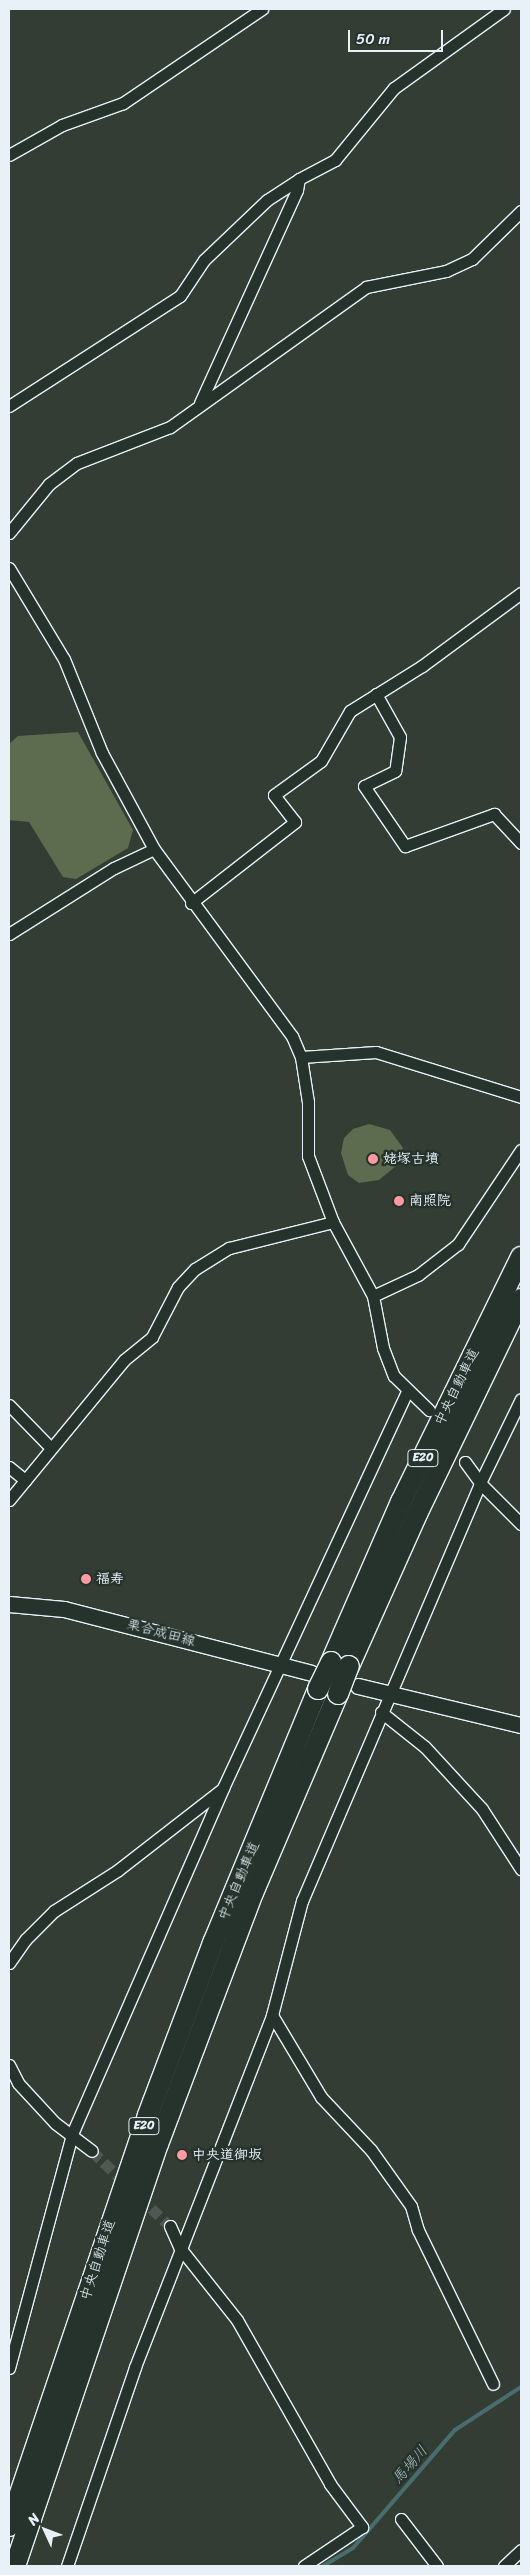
<!DOCTYPE html>
<html>
<head>
<meta charset="utf-8">
<style>
	body { margin:0 }
	#map { position:relative; width:530px; height:2575px; overflow:hidden; background:#343d34; font-family:Sriracha,"Klee One",sans-serif }
	div>[style] { position:absolute }
	.green>* { inset:0; background:#5d6c4f }
	.stream>* { height:4px; margin:-2px; padding:0 2px; transform-origin:2px; border-radius:2px; background:#496d6f }
	.minor-tunnel>* { height:11px; margin-top:-5.5px; transform-origin:0; background:repeating-linear-gradient(90deg,#4f5851 0 11px,transparent 0 16.5px) }
	.roads { filter:drop-shadow(1px 0 #e8f1f8) drop-shadow(-1px 0 #e8f1f8) drop-shadow(0 1px #e8f1f8) drop-shadow(0 -1px #e8f1f8) }
	.minor>* { height:11px; margin:-5.5px; padding:0 5.5px; transform-origin:5.5px; border-radius:5.5px; background:#26332d }
	.secondary>* { height:15px; margin:-7.5px; padding:0 7.5px; transform-origin:7.5px; border-radius:7.5px; background:#26332d }
	.motorway>* { height:20px; margin:-10px; padding:0 10px; transform-origin:10px; border-radius:10px; background:#26332d }
	.bridges { filter:drop-shadow(1px 0 #e8f1f8) drop-shadow(-1px 0 #e8f1f8) drop-shadow(0 1px #e8f1f8) drop-shadow(0 -1px #e8f1f8) }
	.motorway-bridge>* { height:20px; margin:-10px; padding:0 10px; transform-origin:10px; border-radius:10px; background:#26332d }
	.dots>* { width:14px; height:14px; translate:-50% -50%; box-sizing:border-box; border:2px solid #26332d; border-radius:50% }
	span { translate:-50% -50%; white-space:nowrap; text-align:center; line-height:1.15; -webkit-text-stroke:5px #26332d; paint-order:stroke }
	.shield-label span { padding:1px 4px; background:#26332d; border:1px solid; border-radius:4px; -webkit-text-stroke-width:0 }
	.shield-label { font-size:12px; color:#e8f1f8; font-weight:700 }
	.poi-label { font-size:14px; color:#e8f1f8; font-weight:700 }
	.left { translate:0 -50%; text-align:left }
	.street-label { font-size:14px; color:#e8f1f8 }
	.water-label { font-size:15px; color:#a8bcc1; font-style:italic }
	.frame { position:absolute; inset:0; border:10px solid #e8f1f8; pointer-events:none }
	.north { position:absolute; left:20px; top:2505px; width:50px; height:50px; -webkit-text-stroke:4px #26332d; paint-order:stroke; rotate:313deg; font-size:14px; font-weight:700; line-height:20px; text-align:center; color:#e8f1f8 }
	.north::after { content:''; display:block; margin:auto; width:18px; height:22px; background:#e8f1f8; clip-path:polygon(50% 0,100% 100%,50% 72%,0 100%) }
	.scale { position:absolute; left:348px; top:30px; width:95px; height:22px; box-sizing:border-box; border:2px solid #e8f1f8; border-top:0; padding-left:6px; font-size:15px; line-height:18px; white-space:nowrap; color:#e8f1f8; -webkit-text-stroke:4px #26332d; paint-order:stroke }
</style>
</head>
<body>
<div id="map">
	<div class="green">
		<div style="clip-path:polygon(78px 732px,133px 830px,128px 848px,76px 879px,63px 877px,29px 822px,9px 820px,9px 744px,18px 736px)"></div>
		<div style="clip-path:polygon(369px 1124px,390px 1130px,403px 1148px,397px 1165px,379px 1180px,359px 1183px,348px 1175px,341px 1153px,344px 1138px,353px 1129px)"></div>
	</div>
	<div class="stream">
		<div style="left:323px;top:2566px;width:35px;rotate:-31deg"></div>
		<div style="left:353px;top:2548px;width:156px;rotate:-49.2deg"></div>
		<div style="left:455px;top:2430px;width:79px;rotate:-33.1deg"></div>
	</div>
	<div class="minor-tunnel">
		<div style="left:92px;top:2151px;width:108px;rotate:43.9deg"></div>
	</div>
	<div class="roads">
		<div class="minor">
			<div style="left:9px;top:155px;width:61px;rotate:-29.5deg"></div>
			<div style="left:62px;top:125px;width:65px;rotate:-19.8deg"></div>
			<div style="left:123px;top:103px;width:168px;rotate:-34.1deg"></div>
			<div style="left:200px;top:403px;width:234px;rotate:-65.5deg"></div>
			<div style="left:297px;top:190px;width:11px;rotate:-80deg"></div>
			<div style="left:299px;top:179px;width:41px;rotate:-27.8deg"></div>
			<div style="left:335px;top:160px;width:93px;rotate:-50.7deg"></div>
			<div style="left:394px;top:88px;width:135px;rotate:-35.7deg"></div>
			<div style="left:9px;top:406px;width:203px;rotate:-32.8deg"></div>
			<div style="left:180px;top:296px;width:43px;rotate:-56.3deg"></div>
			<div style="left:204px;top:260px;width:87px;rotate:-43.6deg"></div>
			<div style="left:267px;top:200px;width:38px;rotate:-33deg"></div>
			<div style="left:9px;top:533px;width:63px;rotate:-50.8deg"></div>
			<div style="left:49px;top:484px;width:35px;rotate:-37deg"></div>
			<div style="left:77px;top:463px;width:100px;rotate:-21.2deg"></div>
			<div style="left:170px;top:427px;width:241px;rotate:-35.5deg"></div>
			<div style="left:366px;top:287px;width:82px;rotate:-11.3deg"></div>
			<div style="left:446px;top:271px;width:29px;rotate:-25deg"></div>
			<div style="left:472px;top:259px;width:69px;rotate:-44.4deg"></div>
			<div style="left:9px;top:568px;width:106px;rotate:58.9deg"></div>
			<div style="left:64px;top:659px;width:101px;rotate:68deg"></div>
			<div style="left:102px;top:753px;width:109px;rotate:61.6deg"></div>
			<div style="left:154px;top:849px;width:232px;rotate:53.6deg"></div>
			<div style="left:292px;top:1036px;width:23px;rotate:67deg"></div>
			<div style="left:301px;top:1057px;width:46px;rotate:81.2deg"></div>
			<div style="left:308px;top:1102px;width:54px;rotate:90deg"></div>
			<div style="left:308px;top:1156px;width:71px;rotate:69.3deg"></div>
			<div style="left:333px;top:1222px;width:84px;rotate:61.6deg"></div>
			<div style="left:373px;top:1296px;width:53px;rotate:79.1deg"></div>
			<div style="left:383px;top:1348px;width:30px;rotate:69deg"></div>
			<div style="left:394px;top:1376px;width:49px;rotate:44.2deg"></div>
			<div style="left:376px;top:694px;width:49px;rotate:60.8deg"></div>
			<div style="left:400px;top:737px;width:34px;rotate:98deg"></div>
			<div style="left:395px;top:771px;width:34px;rotate:154deg"></div>
			<div style="left:364px;top:786px;width:73px;rotate:55.7deg"></div>
			<div style="left:405px;top:846px;width:95px;rotate:-19.8deg"></div>
			<div style="left:494px;top:814px;width:40px;rotate:47deg"></div>
			<div style="left:191px;top:903px;width:132px;rotate:-37.9deg"></div>
			<div style="left:295px;top:822px;width:34px;rotate:-128deg"></div>
			<div style="left:274px;top:795px;width:58px;rotate:-35.9deg"></div>
			<div style="left:321px;top:761px;width:58px;rotate:-59.9deg"></div>
			<div style="left:350px;top:711px;width:85px;rotate:-32deg"></div>
			<div style="left:422px;top:666px;width:123px;rotate:-36.4deg"></div>
			<div style="left:9px;top:934px;width:124px;rotate:-32.2deg"></div>
			<div style="left:114px;top:868px;width:44px;rotate:-25.4deg"></div>
			<div style="left:301px;top:1057px;width:75px;rotate:-3.8deg"></div>
			<div style="left:376px;top:1052px;width:152px;rotate:17.2deg"></div>
			<div style="left:373px;top:1296px;width:50px;rotate:-25deg"></div>
			<div style="left:418px;top:1275px;width:51px;rotate:-37.8deg"></div>
			<div style="left:458px;top:1244px;width:113px;rotate:-56.2deg"></div>
			<div style="left:9px;top:1405px;width:59px;rotate:45.7deg"></div>
			<div style="left:465px;top:1462px;width:26px;rotate:54deg"></div>
			<div style="left:480px;top:1483px;width:58px;rotate:45deg"></div>
			<div style="left:9px;top:1467px;width:21px;rotate:39deg"></div>
			<div style="left:9px;top:1500px;width:181px;rotate:-50.6deg"></div>
			<div style="left:124px;top:1360px;width:36px;rotate:-39deg"></div>
			<div style="left:152px;top:1337px;width:56px;rotate:-62.5deg"></div>
			<div style="left:178px;top:1287px;width:25px;rotate:-47deg"></div>
			<div style="left:195px;top:1269px;width:40px;rotate:-32deg"></div>
			<div style="left:229px;top:1248px;width:107px;rotate:-14deg"></div>
			<div style="left:381px;top:1712px;width:56px;rotate:38.5deg"></div>
			<div style="left:425px;top:1747px;width:84px;rotate:47.4deg"></div>
			<div style="left:482px;top:1809px;width:72px;rotate:57deg"></div>
			<div style="left:9px;top:1963px;width:29px;rotate:-55deg"></div>
			<div style="left:26px;top:1939px;width:40px;rotate:-45deg"></div>
			<div style="left:54px;top:1911px;width:76px;rotate:-32.6deg"></div>
			<div style="left:118px;top:1870px;width:130px;rotate:-37.8deg"></div>
			<div style="left:272px;top:2015px;width:96px;rotate:59.1deg"></div>
			<div style="left:321px;top:2097px;width:73px;rotate:46.7deg"></div>
			<div style="left:371px;top:2150px;width:69px;rotate:54.5deg"></div>
			<div style="left:411px;top:2206px;width:25px;rotate:74deg"></div>
			<div style="left:418px;top:2230px;width:171px;rotate:64deg"></div>
			<div style="left:9px;top:2065px;width:20px;rotate:63deg"></div>
			<div style="left:18px;top:2083px;width:54px;rotate:47.2deg"></div>
			<div style="left:55px;top:2123px;width:46px;rotate:37.1deg"></div>
			<div style="left:170px;top:2226px;width:24px;rotate:66deg"></div>
			<div style="left:180px;top:2248px;width:92px;rotate:51.6deg"></div>
			<div style="left:237px;top:2320px;width:189px;rotate:60.4deg"></div>
			<div style="left:330px;top:2484px;width:54px;rotate:53.3deg"></div>
			<div style="left:362px;top:2527px;width:70px;rotate:146.1deg"></div>
			<div style="left:9px;top:2368px;width:242px;rotate:-74.9deg"></div>
			<div style="left:72px;top:2134px;width:378px;rotate:-66.4deg"></div>
			<div style="left:223px;top:1788px;width:437px;rotate:-65.1deg"></div>
			<div style="left:401px;top:2519px;width:59px;rotate:52.5deg"></div>
			<div style="left:67px;top:2566px;width:210px;rotate:-71.1deg"></div>
			<div style="left:135px;top:2367px;width:378px;rotate:-68.7deg"></div>
			<div style="left:272px;top:2015px;width:118px;rotate:-75.3deg"></div>
			<div style="left:302px;top:1901px;width:454px;rotate:-66.9deg"></div>
			<div style="left:480px;top:1483px;width:93px;rotate:-64deg"></div>
			<div style="left:504px;top:2566px;width:23px;rotate:-43deg"></div>
		</div>
		<div class="secondary">
			<div style="left:9px;top:1604px;width:55px;rotate:5.2deg"></div>
			<div style="left:64px;top:1609px;width:255px;rotate:14.5deg"></div>
			<div style="left:358px;top:1686px;width:168px;rotate:13.5deg"></div>
		</div>
		<div class="motorway">
			<div style="left:331px;top:1662px;width:175px;rotate:-66.4deg"></div>
			<div style="left:401px;top:1502px;width:273px;rotate:-63.9deg"></div>
			<div style="left:349px;top:1666px;width:167px;rotate:-65.9deg"></div>
			<div style="left:417px;top:1514px;width:239px;rotate:-64.2deg"></div>
			<div style="left:9px;top:2526px;width:434px;rotate:-71.3deg"></div>
			<div style="left:148px;top:2115px;width:184px;rotate:-69.3deg"></div>
			<div style="left:213px;top:1943px;width:275px;rotate:-67.5deg"></div>
			<div style="left:15px;top:2566px;width:446px;rotate:-71.3deg"></div>
			<div style="left:158px;top:2144px;width:268px;rotate:-69.3deg"></div>
			<div style="left:253px;top:1893px;width:216px;rotate:-66.9deg"></div>
		</div>
	</div>
	<div class="bridges">
		<div class="motorway-bridge">
			<div style="left:318px;top:1689px;width:30px;rotate:-64deg"></div>
			<div style="left:338px;top:1694px;width:30px;rotate:-69deg"></div>
		</div>
	</div>
	<div class="dots">
		<div style="left:373px;top:1159px;background:#ff9aa2"></div>
		<div style="left:399px;top:1201px;background:#ff9aa2"></div>
		<div style="left:86px;top:1579px;background:#ff9aa2"></div>
		<div style="left:182px;top:2155px;background:#ff9aa2"></div>
	</div>
	<div class="shield-label">
		<span style="left:423px;top:1458px">E20</span>
		<span style="left:144px;top:2126px">E20</span>
	</div>
	<div class="poi-label">
		<span class="left" style="left:383px;top:1159px">姥塚古墳</span>
		<span class="left" style="left:409px;top:1201px">南照院</span>
		<span class="left" style="left:96px;top:1579px">福寿</span>
		<span class="left" style="left:192px;top:2155px">中央道御坂</span>
	</div>
	<div class="street-label">
		<span style="left:457px;top:1387px;rotate:-64deg">中央自動車道</span>
		<span style="left:161px;top:1633px;rotate:15deg">栗合成田線</span>
		<span style="left:239px;top:1881px;rotate:-67deg">中央自動車道</span>
		<span style="left:98px;top:2260px;rotate:-72deg">中央自動車道</span>
	</div>
	<div class="water-label">
		<span style="left:410px;top:2465px;rotate:-49deg">馬場川</span>
	</div>
	<div class="frame"></div>
	<div class="north">N</div>
	<div class="scale">50 m</div>
</div>
</body>
</html>
